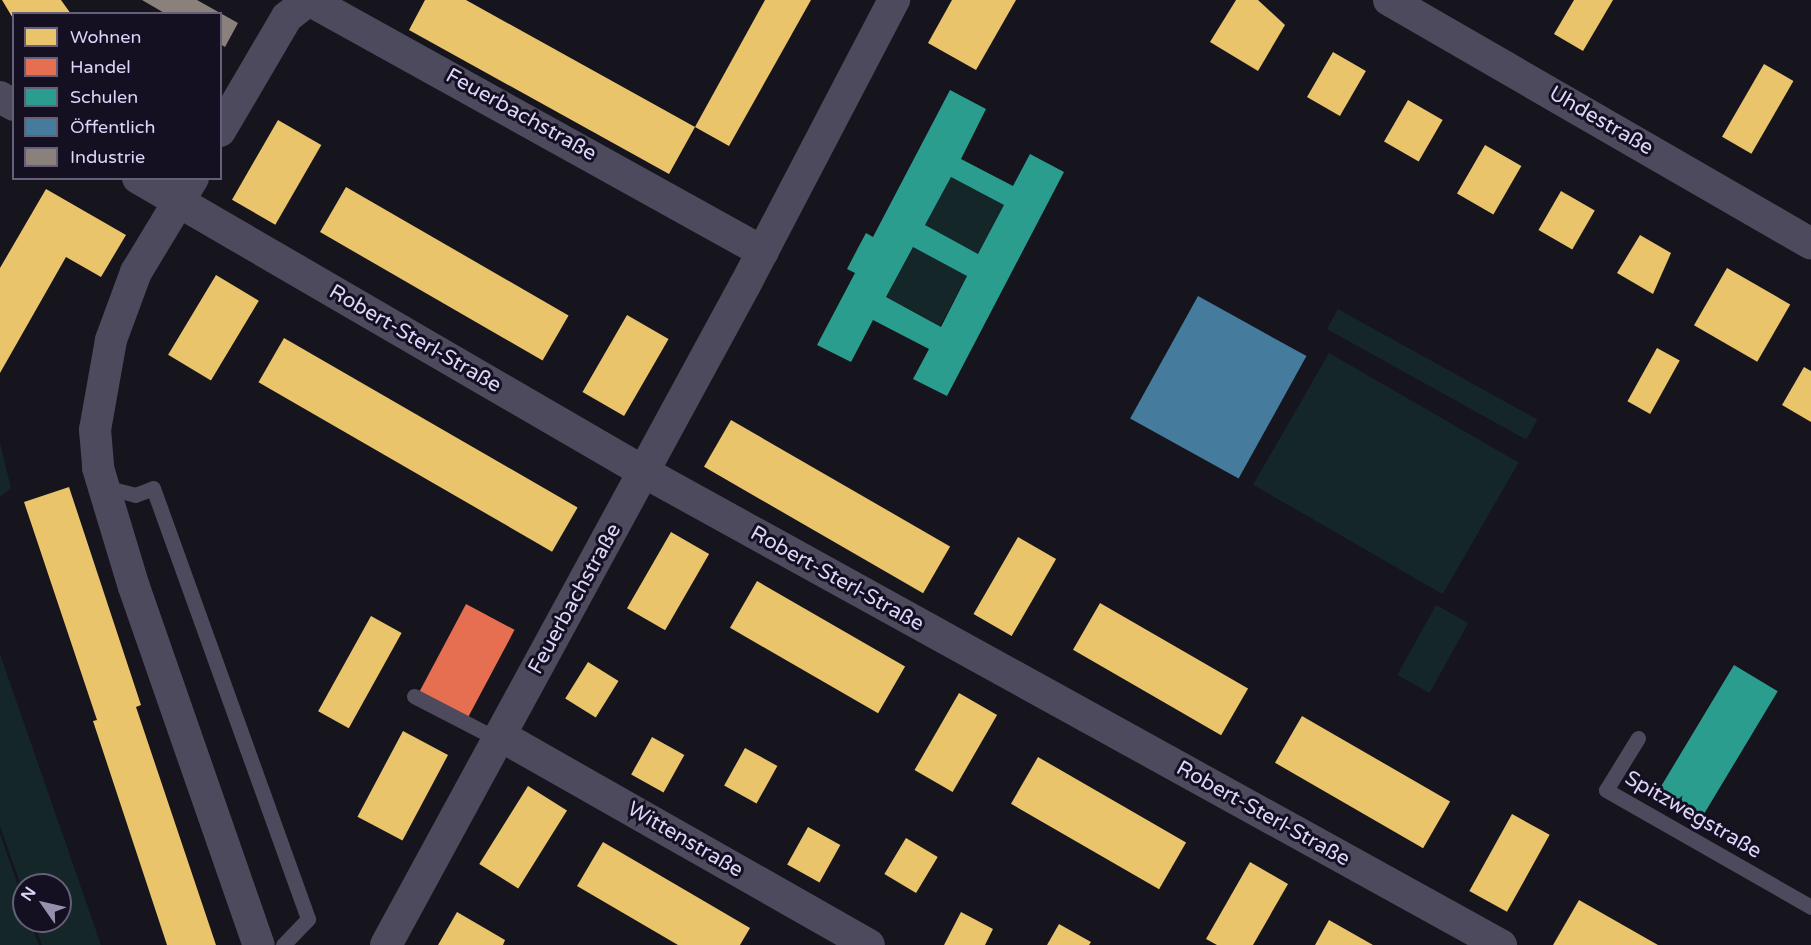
<!DOCTYPE html>
<html>
<head>
<meta charset="utf-8">
<style>
	body { margin:0 }
	#map { position:relative; width:1811px; height:945px; overflow:hidden; background:#16141d; font-family:"Varela Round",sans-serif }
	div>[style] { position:absolute }
	.green>* { inset:0; background:#142628; transform-origin:0 0 }
	.homes>* { inset:0; background:#e9c46a; transform-origin:0 0 }
	.shops>* { inset:0; background:#e76f51; transform-origin:0 0 }
	.schools>* { inset:0; background:#2a9d8f; transform-origin:0 0 }
	.public>* { inset:0; background:#457b9d; transform-origin:0 0 }
	.industry>* { inset:0; background:#8a817c }
	.service>* { height:15px; margin:-7.5px; padding:0 7.5px; transform-origin:7.5px; border-radius:7.5px; background:#4c4a5c }
	.minor>* { height:32px; margin:-16px; padding:0 16px; transform-origin:16px; border-radius:16px; background:#4c4a5c }
	span { translate:-50% -50%; white-space:nowrap; text-align:center; line-height:1.15; -webkit-text-stroke:6px #151021; paint-order:stroke }
	.street-label { font-size:21px; color:#ddd5fa }
	.legend { position:absolute; left:12px; top:12px; width:210px; height:168px; box-sizing:border-box; background:#151021; border:2px solid #655f78; margin:0; padding:8px 10px; list-style:none; font-size:18px; color:#ddd5fa }
	.legend li { display:flex; align-items:center; gap:12px; height:30px }
	.legend b { width:30px; border:2px solid #655f78 }
	.north { position:absolute; left:12px; top:873px; width:60px; height:60px; box-sizing:border-box; background:#151021; border:2px solid #655f78; border-radius:50%; rotate:304deg; font-size:16px; font-weight:700; line-height:24px; text-align:center; color:#ddd5fa }
	.north::after { content:''; display:block; margin:auto; width:21px; height:27px; background:#9791ad; clip-path:polygon(50% 0,100% 100%,50% 72%,0 100%) }
</style>
</head>
<body>
<div id="map">
	<div class="green">
		<div style="left:951px;top:177px;width:60px;height:55px;rotate:28deg"></div>
		<div style="left:913px;top:247px;width:61px;height:57px;rotate:28deg"></div>
		<div style="left:1338px;top:309px;width:228px;height:23px;rotate:29deg"></div>
		<div style="left:1329px;top:353px;width:219px;height:152px;rotate:30deg"></div>
		<div style="clip-path:polygon(0 443px,11px 488px,0 497px)"></div>
		<div style="left:1436px;top:605px;width:37px;height:80px;rotate:29deg"></div>
		<div style="clip-path:polygon(0 654px,101px 945px,42px 945px,33px 921px,60px 921px,60px 885px,24px 885px,24px 894px,0 826px)"></div>
		<div style="clip-path:polygon(0 834px,24px 903px,24px 921px,30px 921px,39px 945px,0 945px)"></div>
	</div>
	<div class="homes">
		<div style="clip-path:polygon(2px 0,61px 0,71px 14px,14px 14px,14px 20px)"></div>
		<div style="clip-path:polygon(425px 0,466px 0,695px 127px,669px 174px,409px 30px)"></div>
		<div style="clip-path:polygon(765px 0,811px 0,729px 146px,695px 127px)"></div>
		<div style="clip-path:polygon(952px 0,1016px 0,976px 70px,928px 43px)"></div>
		<div style="clip-path:polygon(1236px 0,1258px 0,1285px 25px,1258px 71px,1210px 42px)"></div>
		<div style="clip-path:polygon(1574px 0,1613px 0,1583px 51px,1554px 34px)"></div>
		<div style="left:1333px;top:52px;width:38px;height:52px;rotate:30deg"></div>
		<div style="left:1764px;top:64px;width:34px;height:84px;rotate:30deg"></div>
		<div style="left:1408px;top:100px;width:40px;height:48px;rotate:30deg"></div>
		<div style="left:278px;top:120px;width:50px;height:92px;rotate:30deg"></div>
		<div style="left:1485px;top:145px;width:42px;height:56px;rotate:30deg"></div>
		<div style="left:346px;top:187px;width:257px;height:52px;rotate:30deg"></div>
		<div style="clip-path:polygon(46px 189px,126px 235px,101px 277px,66px 257px,0 373px,0 268px)"></div>
		<div style="left:1561px;top:191px;width:39px;height:45px;rotate:30deg"></div>
		<div style="clip-path:polygon(1640px 235px,1671px 253px,1653px 294px,1617px 273px)"></div>
		<div style="left:1727px;top:268px;width:73px;height:66px;rotate:30deg"></div>
		<div style="left:216px;top:275px;width:50px;height:93px;rotate:31deg"></div>
		<div style="left:627px;top:315px;width:48px;height:89px;rotate:30deg"></div>
		<div style="left:284px;top:338px;width:339px;height:51px;rotate:30deg"></div>
		<div style="left:1657px;top:348px;width:26px;height:61px;rotate:29deg"></div>
		<div style="clip-path:polygon(1804px 367px,1811px 371px,1811px 422px,1782px 405px)"></div>
		<div style="left:731px;top:420px;width:253px;height:54px;rotate:30deg"></div>
		<div style="clip-path:polygon(69px 487px,141px 705px,136px 707px,216px 945px,167px 945px,93px 721px,97px 720px,24px 502px)"></div>
		<div style="left:671px;top:532px;width:44px;height:88px;rotate:30deg"></div>
		<div style="left:1018px;top:537px;width:44px;height:89px;rotate:30deg"></div>
		<div style="left:757px;top:581px;width:171px;height:54px;rotate:30deg"></div>
		<div style="left:1100px;top:603px;width:171px;height:54px;rotate:30deg"></div>
		<div style="left:371px;top:616px;width:35px;height:109px;rotate:29deg"></div>
		<div style="left:588px;top:662px;width:36px;height:43px;rotate:32deg"></div>
		<div style="left:959px;top:693px;width:44px;height:89px;rotate:30deg"></div>
		<div style="left:1302px;top:716px;width:171px;height:54px;rotate:30deg"></div>
		<div style="left:403px;top:731px;width:51px;height:97px;rotate:28deg"></div>
		<div style="left:652px;top:737px;width:37px;height:43px;rotate:29deg"></div>
		<div style="left:745px;top:748px;width:37px;height:43px;rotate:29deg"></div>
		<div style="left:1038px;top:757px;width:171px;height:54px;rotate:30deg"></div>
		<div style="left:528px;top:786px;width:46px;height:92px;rotate:32deg"></div>
		<div style="left:1512px;top:814px;width:43px;height:88px;rotate:29deg"></div>
		<div style="left:808px;top:827px;width:37px;height:43px;rotate:29deg"></div>
		<div style="left:906px;top:838px;width:37px;height:42px;rotate:31deg"></div>
		<div style="clip-path:polygon(603px 842px,750px 928px,740px 945px,678px 945px,577px 886px)"></div>
		<div style="clip-path:polygon(1250px 862px,1288px 884px,1253px 945px,1217px 945px,1206px 939px)"></div>
		<div style="clip-path:polygon(1579px 900px,1658px 945px,1553px 945px)"></div>
		<div style="clip-path:polygon(457px 912px,505px 940px,503px 945px,438px 945px)"></div>
		<div style="clip-path:polygon(961px 912px,993px 929px,985px 945px,944px 945px)"></div>
		<div style="clip-path:polygon(1329px 920px,1366px 941px,1373px 945px,1315px 945px)"></div>
		<div style="clip-path:polygon(1059px 924px,1091px 942px,1089px 945px,1047px 945px)"></div>
	</div>
	<div class="shops">
		<div style="left:466px;top:604px;width:55px;height:99px;rotate:28deg"></div>
	</div>
	<div class="schools">
		<div style="clip-path:polygon(evenodd,950px 90px,986px 109px,961px 159px,1013px 186px,1030px 154px,1064px 172px,947px 396px,913px 379px,929px 349px,873px 320px,851px 362px,817px 345px,855px 273px,847px 269px,859px 246px,866px 233px,873px 237px,950px 90px,951px 177px,1004px 205px,978px 254px,925px 225px,951px 177px,950px 90px,913px 247px,967px 276px,941px 327px,886px 297px,913px 247px)"></div>
		<div style="left:1734px;top:665px;width:51px;height:145px;rotate:31deg"></div>
	</div>
	<div class="public">
		<div style="left:1198px;top:296px;width:124px;height:140px;rotate:29deg"></div>
	</div>
	<div class="industry">
		<div style="clip-path:polygon(142px 0,197px 0,238px 23px,225px 47px,220px 44px,220px 14px,166px 14px)"></div>
	</div>
	<div class="service">
		<div style="left:104px;top:487px;width:32px;rotate:14deg"></div>
		<div style="left:135px;top:495px;width:19px;rotate:-21deg"></div>
		<div style="left:153px;top:488px;width:458px;rotate:70.2deg"></div>
		<div style="left:308px;top:919px;width:36px;rotate:134deg"></div>
		<div style="left:414px;top:696px;width:96px;rotate:27.4deg"></div>
		<div style="left:1638px;top:738px;width:61px;rotate:121.6deg"></div>
		<div style="left:1606px;top:790px;width:236px;rotate:29.7deg"></div>
	</div>
	<div class="minor">
		<div style="left:1389px;top:0;width:487px;rotate:30deg"></div>
		<div style="left:0;top:97px;width:16px;rotate:30deg"></div>
		<div style="left:220px;top:131px;width:132px;rotate:-59.6deg"></div>
		<div style="left:287px;top:17px;width:28px;rotate:-38deg"></div>
		<div style="left:309px;top:0;width:519px;rotate:29.03deg"></div>
		<div style="left:138px;top:178px;width:585px;rotate:30.16deg"></div>
		<div style="left:644px;top:472px;width:979px;rotate:28.9deg"></div>
		<div style="left:193px;top:178px;width:110px;rotate:121.2deg"></div>
		<div style="left:136px;top:272px;width:72px;rotate:110.2deg"></div>
		<div style="left:111px;top:340px;width:91px;rotate:100.1deg"></div>
		<div style="left:95px;top:430px;width:38px;rotate:85deg"></div>
		<div style="left:98px;top:468px;width:124px;rotate:73.2deg"></div>
		<div style="left:134px;top:587px;width:379px;rotate:70.8deg"></div>
		<div style="left:501px;top:736px;width:423px;rotate:29.6deg"></div>
		<div style="left:386px;top:945px;width:751px;rotate:-61.46deg"></div>
		<div style="left:745px;top:285px;width:322px;rotate:-62.4deg"></div>
	</div>
	<div class="street-label">
		<span style="left:521px;top:115px;rotate:29deg">Feuerbachstraße</span>
		<span style="left:1601px;top:121px;rotate:30deg">Uhdestraße</span>
		<span style="left:415px;top:339px;rotate:30deg">Robert-Sterl-Straße</span>
		<span style="left:837px;top:579px;rotate:29deg">Robert-Sterl-Straße</span>
		<span style="left:575px;top:599px;rotate:-61deg">Feuerbachstraße</span>
		<span style="left:1263px;top:814px;rotate:29deg">Robert-Sterl-Straße</span>
		<span style="left:1693px;top:815px;rotate:30deg">Spitzwegstraße</span>
		<span style="left:685px;top:840px;rotate:30deg">Wittenstraße</span>
	</div>
	<ul class="legend">
	<li><b style="height:16px;background:#e9c46a"></b>Wohnen</li>
	<li><b style="height:16px;background:#e76f51"></b>Handel</li>
	<li><b style="height:16px;background:#2a9d8f"></b>Schulen</li>
	<li><b style="height:16px;background:#457b9d"></b>Öffentlich</li>
	<li><b style="height:16px;background:#8a817c"></b>Industrie</li>
	</ul>
	<div class="north">N</div>
</div>
</body>
</html>
